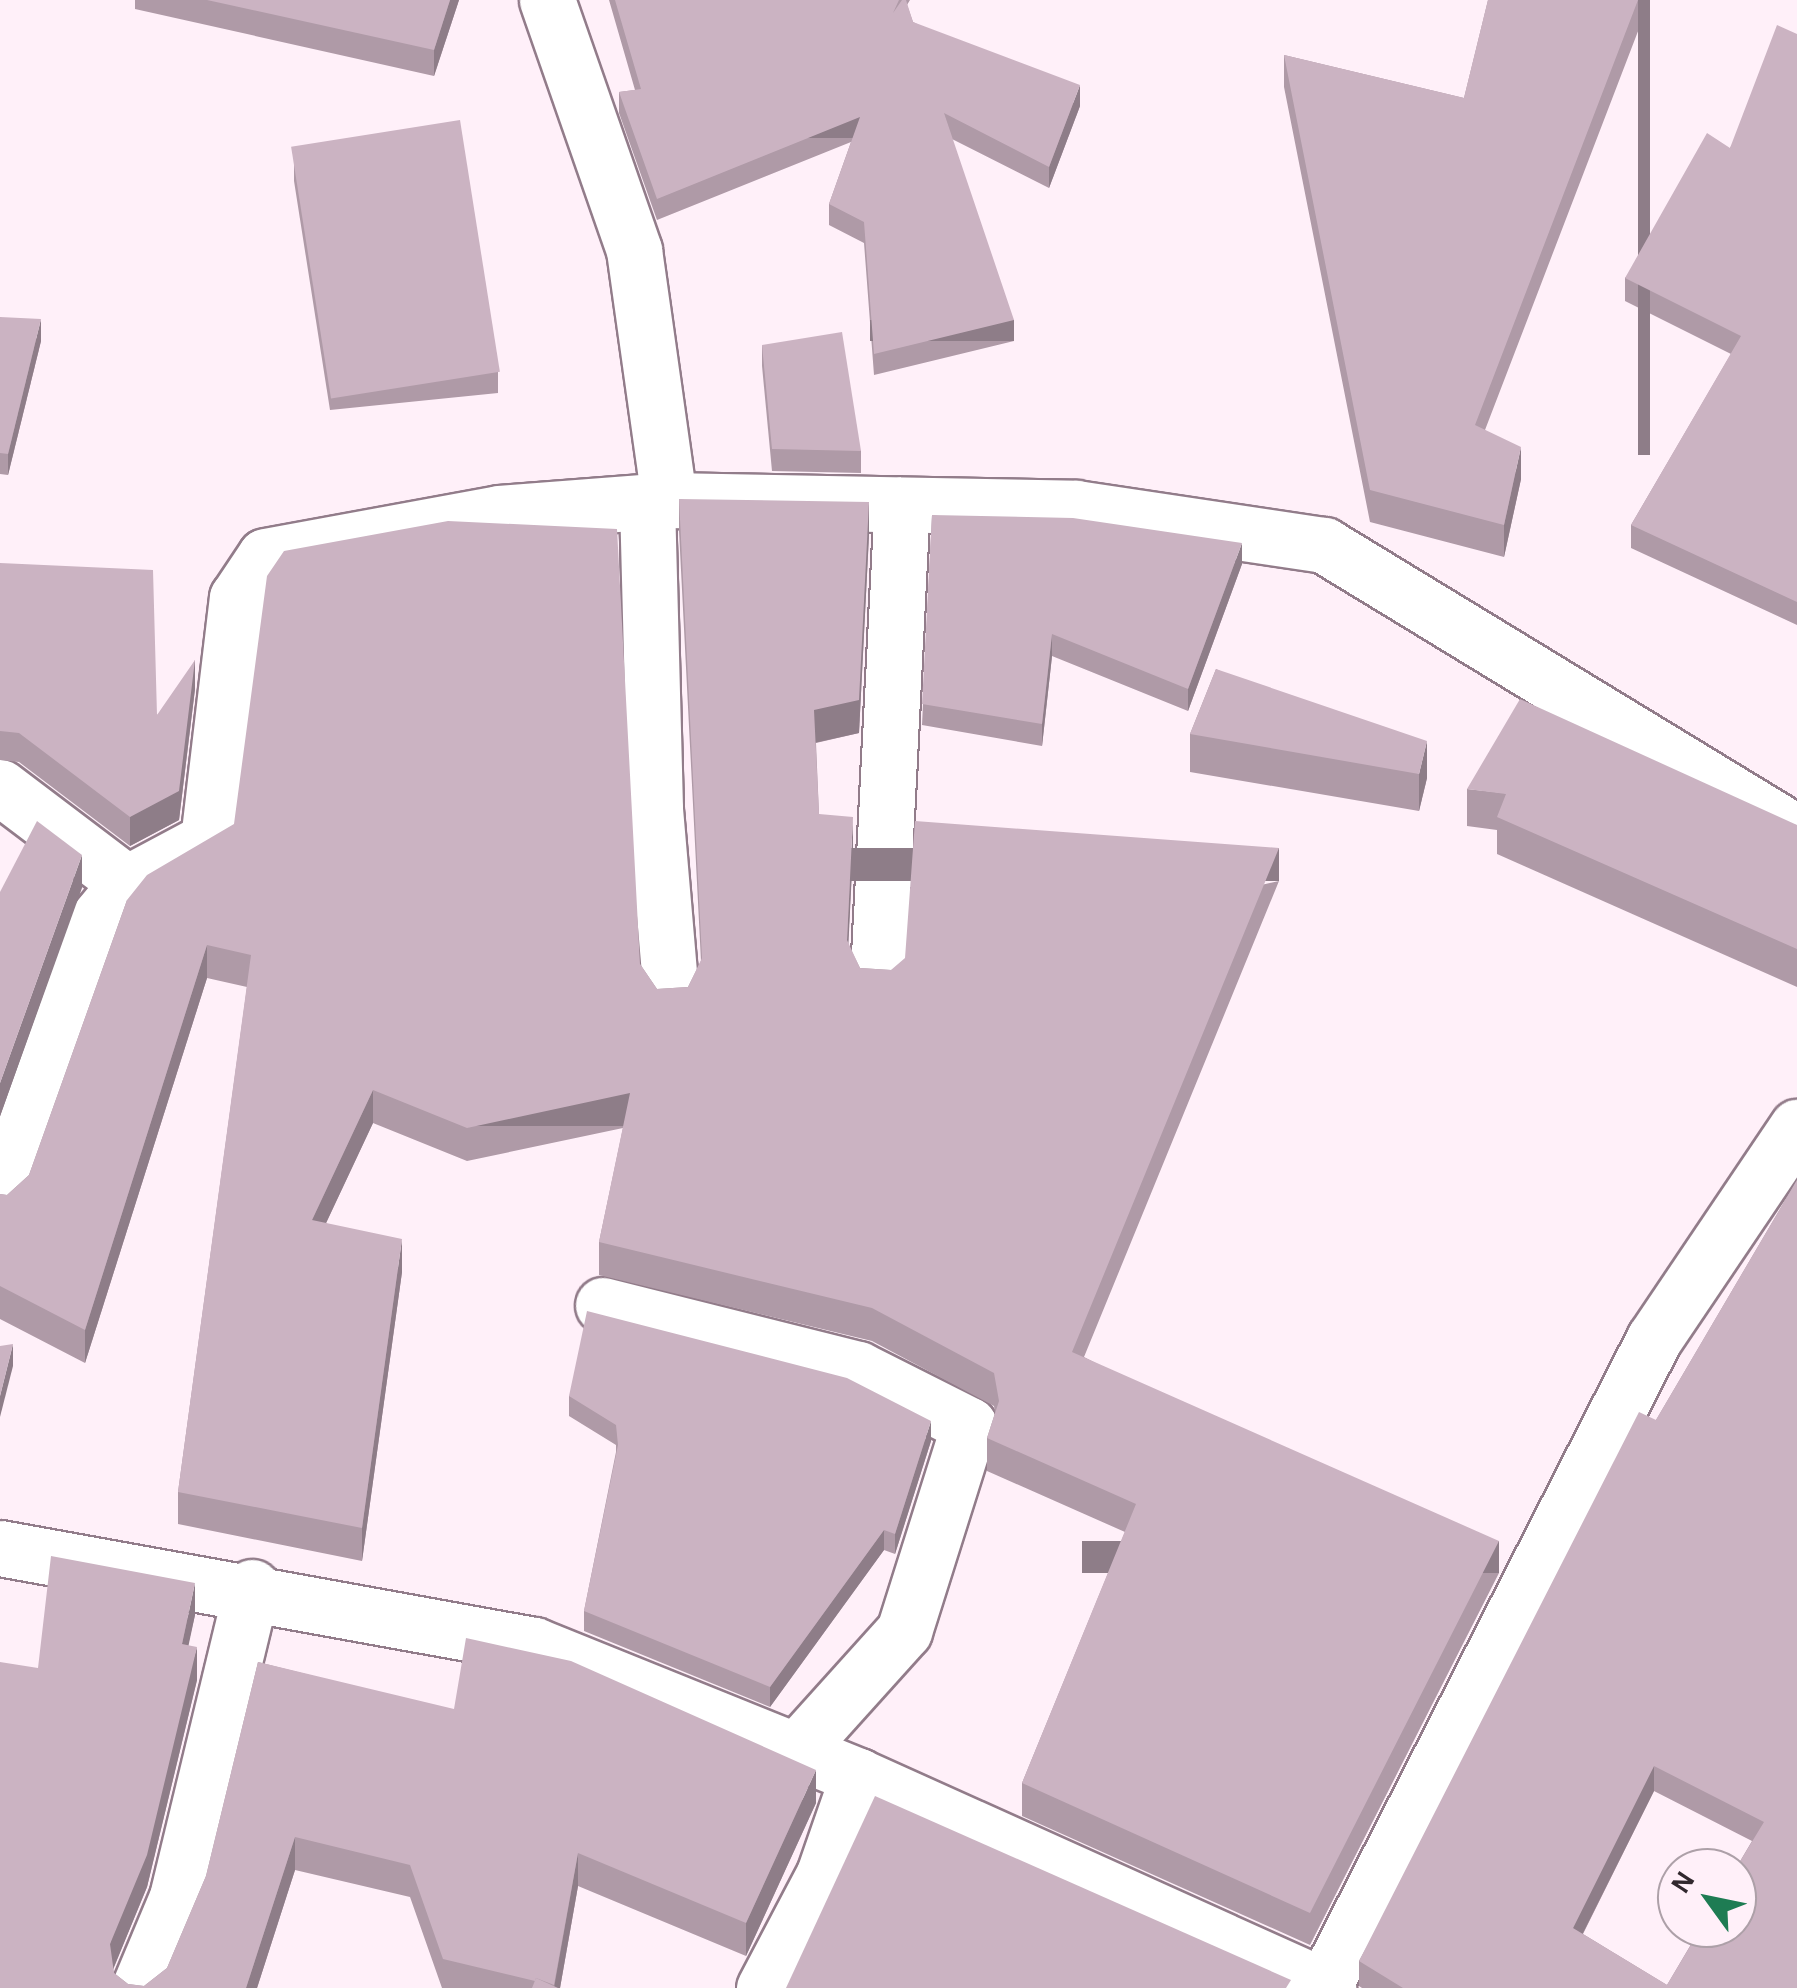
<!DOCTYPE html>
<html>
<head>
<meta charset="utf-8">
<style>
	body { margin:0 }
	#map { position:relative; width:1797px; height:1988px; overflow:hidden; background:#fff0f9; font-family:"Alegreya Sans",sans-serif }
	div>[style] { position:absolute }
	.roads { filter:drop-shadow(2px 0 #927c8a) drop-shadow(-2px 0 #927c8a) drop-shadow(0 2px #927c8a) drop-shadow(0 -2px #927c8a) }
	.minor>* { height:55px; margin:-27.5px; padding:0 27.5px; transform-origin:27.5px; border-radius:27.5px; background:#fff }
	.wall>* { inset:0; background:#af9aa7 }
	.shaded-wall>* { inset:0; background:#8e7d88; transform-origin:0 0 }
	.building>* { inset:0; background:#cbb3c2; transform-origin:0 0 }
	span { translate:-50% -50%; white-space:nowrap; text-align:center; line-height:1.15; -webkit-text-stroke:10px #fff0f9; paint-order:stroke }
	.north { position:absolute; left:1657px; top:1848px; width:100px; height:100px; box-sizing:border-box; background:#fff0f9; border:2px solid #ada0a8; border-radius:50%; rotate:303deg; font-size:28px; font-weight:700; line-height:40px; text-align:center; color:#31282e }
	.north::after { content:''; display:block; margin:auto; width:35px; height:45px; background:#1e7c53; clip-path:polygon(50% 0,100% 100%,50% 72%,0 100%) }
</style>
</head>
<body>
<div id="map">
	<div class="roads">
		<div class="minor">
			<div style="left:547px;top:0;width:265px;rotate:70.8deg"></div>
			<div style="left:634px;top:250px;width:252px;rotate:82deg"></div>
			<div style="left:647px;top:502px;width:307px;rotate:88.5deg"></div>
			<div style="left:655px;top:809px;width:186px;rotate:85.1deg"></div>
			<div style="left:0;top:787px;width:159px;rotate:37.1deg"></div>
			<div style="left:878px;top:975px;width:471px;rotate:-87.1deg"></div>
			<div style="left:0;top:1197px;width:297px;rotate:-70.5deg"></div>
			<div style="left:99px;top:917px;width:44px;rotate:-50.5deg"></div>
			<div style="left:127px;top:883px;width:92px;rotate:-28deg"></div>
			<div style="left:208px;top:840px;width:244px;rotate:-83.2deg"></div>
			<div style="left:237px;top:598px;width:50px;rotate:-56.3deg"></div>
			<div style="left:265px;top:556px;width:238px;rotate:-10.4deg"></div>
			<div style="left:499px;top:513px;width:170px;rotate:-4.4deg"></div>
			<div style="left:669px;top:500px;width:407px;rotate:1.1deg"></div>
			<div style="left:1076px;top:508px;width:251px;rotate:8.5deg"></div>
			<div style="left:1324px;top:545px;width:554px;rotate:31.34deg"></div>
			<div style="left:603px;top:1305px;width:263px;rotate:14.1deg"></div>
			<div style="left:858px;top:1369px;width:124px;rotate:26.8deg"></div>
			<div style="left:969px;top:1425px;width:216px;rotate:107.5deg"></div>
			<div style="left:904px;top:1631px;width:161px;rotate:132deg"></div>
			<div style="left:0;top:1548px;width:543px;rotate:10.3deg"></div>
			<div style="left:534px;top:1645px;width:349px;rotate:22deg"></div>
			<div style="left:858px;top:1776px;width:516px;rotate:24.28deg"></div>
			<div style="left:1324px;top:1986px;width:726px;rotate:-62.98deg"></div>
			<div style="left:1654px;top:1339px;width:256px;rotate:-56deg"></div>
			<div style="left:139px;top:1988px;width:99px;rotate:-67.3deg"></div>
			<div style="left:177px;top:1897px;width:319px;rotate:-76.4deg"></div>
			<div style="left:764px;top:1988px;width:129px;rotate:-62.2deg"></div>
			<div style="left:824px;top:1874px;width:104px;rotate:-70.9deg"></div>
		</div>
	</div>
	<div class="wall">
		<div style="clip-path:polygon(135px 0,459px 0,434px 76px,135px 9px)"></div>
		<div style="clip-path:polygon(609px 0,910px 0,907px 5px,913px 22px,1080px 106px,1049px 188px,952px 139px,1014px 341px,874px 375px,864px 243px,829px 225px,829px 204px,851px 142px,657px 220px,619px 113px,619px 92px,635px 90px)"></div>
		<div style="clip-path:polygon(1488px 0,1650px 0,1485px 430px,1521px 479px,1504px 557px,1370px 522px,1284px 87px,1284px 55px,1464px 98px)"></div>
		<div style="clip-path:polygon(1797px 34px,1797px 625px,1631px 548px,1631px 525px,1731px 354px,1625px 301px,1625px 278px,1730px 148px)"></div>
		<div style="clip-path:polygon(294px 160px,498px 372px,498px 393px,330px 410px,294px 181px)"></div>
		<div style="clip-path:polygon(0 317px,41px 341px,8px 475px,0 474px)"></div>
		<div style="clip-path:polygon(762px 345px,861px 451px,861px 473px,772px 471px,762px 366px)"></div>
		<div style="clip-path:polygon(679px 499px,869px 535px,859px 733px,816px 743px,819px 814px,853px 850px,848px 944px,860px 968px,891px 970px,1279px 881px,1084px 1357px,1499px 1573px,1310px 1945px,1022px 1816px,1022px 1783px,1125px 1532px,987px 1471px,987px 1438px,995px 1413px,994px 1406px,872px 1341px,599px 1275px,599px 1242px,623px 1128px,467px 1161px,373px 1123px,326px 1223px,402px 1272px,362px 1561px,178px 1524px,178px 1492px,247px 987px,207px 978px,85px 1363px,0 1319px,0 1194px,7px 1195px,29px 1175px,127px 900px,640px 964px,657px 989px,688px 987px,701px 961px,679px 531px)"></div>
		<div style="clip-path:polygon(932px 515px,1242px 564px,1188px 711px,1052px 656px,1042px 746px,922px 725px)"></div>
		<div style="clip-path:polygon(0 563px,157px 715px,195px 689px,179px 820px,130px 846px,19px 762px,0 760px)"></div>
		<div style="clip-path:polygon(1216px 669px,1427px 778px,1419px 811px,1190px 772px,1190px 734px)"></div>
		<div style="clip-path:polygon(1467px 789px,1797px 825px,1797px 987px,1497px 854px,1497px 830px,1467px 826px)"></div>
		<div style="clip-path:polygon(evenodd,1797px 1180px,1797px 1988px,1362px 1988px,1359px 1986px,1359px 1961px,1656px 1420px,1797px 1180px,1654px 1791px,1752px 1841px,1667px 1985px,1583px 1934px,1654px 1791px)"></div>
		<div style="clip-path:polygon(569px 1396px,931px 1441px,895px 1554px,884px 1550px,770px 1707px,584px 1631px,584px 1611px,616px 1452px,616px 1445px,569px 1416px)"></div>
		<div style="clip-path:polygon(195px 1615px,188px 1645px,197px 1680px,147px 1887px,113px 1969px,114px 1973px,128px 1984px,144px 1986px,167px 1968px,206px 1876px,258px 1662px,816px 1803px,746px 1956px,578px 1886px,560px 1988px,442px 1988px,410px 1897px,295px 1870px,257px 1988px,0 1988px,38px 1668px)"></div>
	</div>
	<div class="shaded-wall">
		<div style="clip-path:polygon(450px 0,459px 0,434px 76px,434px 50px)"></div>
		<div style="left:1638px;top:0;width:12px;height:455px"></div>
		<div style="clip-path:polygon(1080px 85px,1080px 106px,1049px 188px,1049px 167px)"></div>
		<div style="left:860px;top:117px;width:21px;height:219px;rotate:90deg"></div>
		<div style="clip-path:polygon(41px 319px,41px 341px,8px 475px,8px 454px)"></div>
		<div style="left:1014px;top:320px;width:21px;height:144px;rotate:90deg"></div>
		<div style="clip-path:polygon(1521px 447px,1521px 479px,1504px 557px,1504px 525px)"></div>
		<div style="clip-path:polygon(869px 502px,869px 535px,859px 733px,814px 743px,814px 710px)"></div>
		<div style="clip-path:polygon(1242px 543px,1242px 564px,1188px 711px,1188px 689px)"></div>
		<div style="clip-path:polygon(1052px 634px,1052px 656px,1042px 746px,1042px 724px)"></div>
		<div style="clip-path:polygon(195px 660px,195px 689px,179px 820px,130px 846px,130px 817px)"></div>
		<div style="clip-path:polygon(1427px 741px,1427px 778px,1419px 811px,1419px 774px)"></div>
		<div style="clip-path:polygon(853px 817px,853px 850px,847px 973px,847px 940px)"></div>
		<div style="left:1279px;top:848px;width:33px;height:545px;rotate:90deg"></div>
		<div style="clip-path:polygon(82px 855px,82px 888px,0 1116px,0 1083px)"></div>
		<div style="clip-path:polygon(207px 945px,207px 978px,85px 1363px,85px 1330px)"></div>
		<div style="clip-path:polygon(373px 1090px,373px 1123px,312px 1253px,312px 1220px)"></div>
		<div style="left:630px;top:1093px;width:33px;height:167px;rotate:90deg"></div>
		<div style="clip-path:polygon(402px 1239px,402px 1272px,362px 1561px,362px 1528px)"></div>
		<div style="clip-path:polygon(13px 1344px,13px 1366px,0 1417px,0 1396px)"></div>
		<div style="clip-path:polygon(931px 1421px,931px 1441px,895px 1554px,895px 1534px)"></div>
		<div style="clip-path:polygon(884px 1530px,884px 1550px,770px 1707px,770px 1687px)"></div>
		<div style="left:1499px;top:1541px;width:32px;height:417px;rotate:90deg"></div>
		<div style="clip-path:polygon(195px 1583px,195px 1615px,182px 1676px,182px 1644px)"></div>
		<div style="clip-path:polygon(197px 1647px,197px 1680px,147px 1887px,110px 1977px,110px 1944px)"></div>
		<div style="clip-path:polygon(1654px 1766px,1654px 1791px,1573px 1953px,1573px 1928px)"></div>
		<div style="clip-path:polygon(816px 1770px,816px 1803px,746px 1956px,746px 1923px)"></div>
		<div style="clip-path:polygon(295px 1837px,295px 1870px,257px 1988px,246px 1988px)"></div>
		<div style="clip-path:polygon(578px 1853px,578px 1886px,560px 1988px,554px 1988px)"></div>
	</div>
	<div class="building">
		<div style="clip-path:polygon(207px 0,450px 0,434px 50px)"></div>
		<div style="clip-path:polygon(615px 0,899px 0,893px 13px,902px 0,906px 0,913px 22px,1080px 85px,1049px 167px,944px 113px,1014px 320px,874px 354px,864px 222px,829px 204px,860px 117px,657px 199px,619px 92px,641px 89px)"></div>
		<div style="clip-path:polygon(1488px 0,1638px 0,1475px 425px,1521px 447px,1504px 525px,1370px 490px,1284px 55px,1464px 98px)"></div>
		<div style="clip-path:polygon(1777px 25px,1797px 34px,1797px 602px,1631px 525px,1741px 336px,1625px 278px,1707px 133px,1730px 148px)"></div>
		<div style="left:460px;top:120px;width:255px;height:171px;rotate:81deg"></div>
		<div style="clip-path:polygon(0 317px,41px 319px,8px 454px,0 453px)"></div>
		<div style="clip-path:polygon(842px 332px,861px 451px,772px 449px,762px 345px)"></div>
		<div style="clip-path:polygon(679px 499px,869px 502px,859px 700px,814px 710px,819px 814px,853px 817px,847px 940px,860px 968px,891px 970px,905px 958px,915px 821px,1279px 848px,1072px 1352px,1499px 1541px,1310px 1913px,1022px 1783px,1136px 1504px,987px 1438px,999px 1401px,994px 1373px,872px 1308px,599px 1242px,630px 1093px,467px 1128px,373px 1090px,312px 1220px,402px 1239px,362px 1528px,178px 1492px,251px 955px,207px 945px,85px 1330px,0 1286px,0 1194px,7px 1195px,29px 1175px,127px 900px,147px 875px,234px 824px,267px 576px,284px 551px,448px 521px,617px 529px,640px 964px,657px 989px,688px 987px,702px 958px)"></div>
		<div style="clip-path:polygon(932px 515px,1073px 518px,1242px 543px,1188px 689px,1052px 634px,1042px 724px,922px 704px)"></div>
		<div style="clip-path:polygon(0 563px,153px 570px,157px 715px,195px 660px,179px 791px,130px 817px,19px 733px,0 731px)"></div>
		<div style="clip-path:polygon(1216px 669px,1427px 741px,1419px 774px,1190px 734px)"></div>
		<div style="clip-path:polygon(1520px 699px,1797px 825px,1797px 949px,1497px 817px,1506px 794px,1467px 789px)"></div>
		<div style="clip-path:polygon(37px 821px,82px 855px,0 1083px,0 892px)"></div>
		<div style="clip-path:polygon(evenodd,1797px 1180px,1797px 1988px,1403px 1988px,1359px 1961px,1639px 1412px,1656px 1420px,1797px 1180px,1654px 1766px,1764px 1822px,1736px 1868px,1737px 1928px,1701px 1928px,1667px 1985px,1573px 1928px,1654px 1766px)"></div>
		<div style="clip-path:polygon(587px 1311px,847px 1378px,931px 1421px,895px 1534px,884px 1530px,770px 1687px,584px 1611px,618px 1445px,616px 1425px,569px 1396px)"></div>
		<div style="clip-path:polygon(13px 1344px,0 1396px,0 1346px)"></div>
		<div style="clip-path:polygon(51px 1556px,195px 1583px,182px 1644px,197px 1647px,147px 1855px,110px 1944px,114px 1973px,128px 1984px,144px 1986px,167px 1968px,206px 1876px,258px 1662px,454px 1709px,466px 1638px,571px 1661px,816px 1770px,746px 1923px,578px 1853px,554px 1985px,536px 1978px,535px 1981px,443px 1959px,410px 1865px,295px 1837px,246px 1988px,0 1988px,0 1662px,38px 1668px)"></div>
		<div style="clip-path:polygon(875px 1796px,1291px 1980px,1286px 1988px,786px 1988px)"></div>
		<div style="clip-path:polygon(536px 1978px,558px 1988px,532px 1988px)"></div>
	</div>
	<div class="north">N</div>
</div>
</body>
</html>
